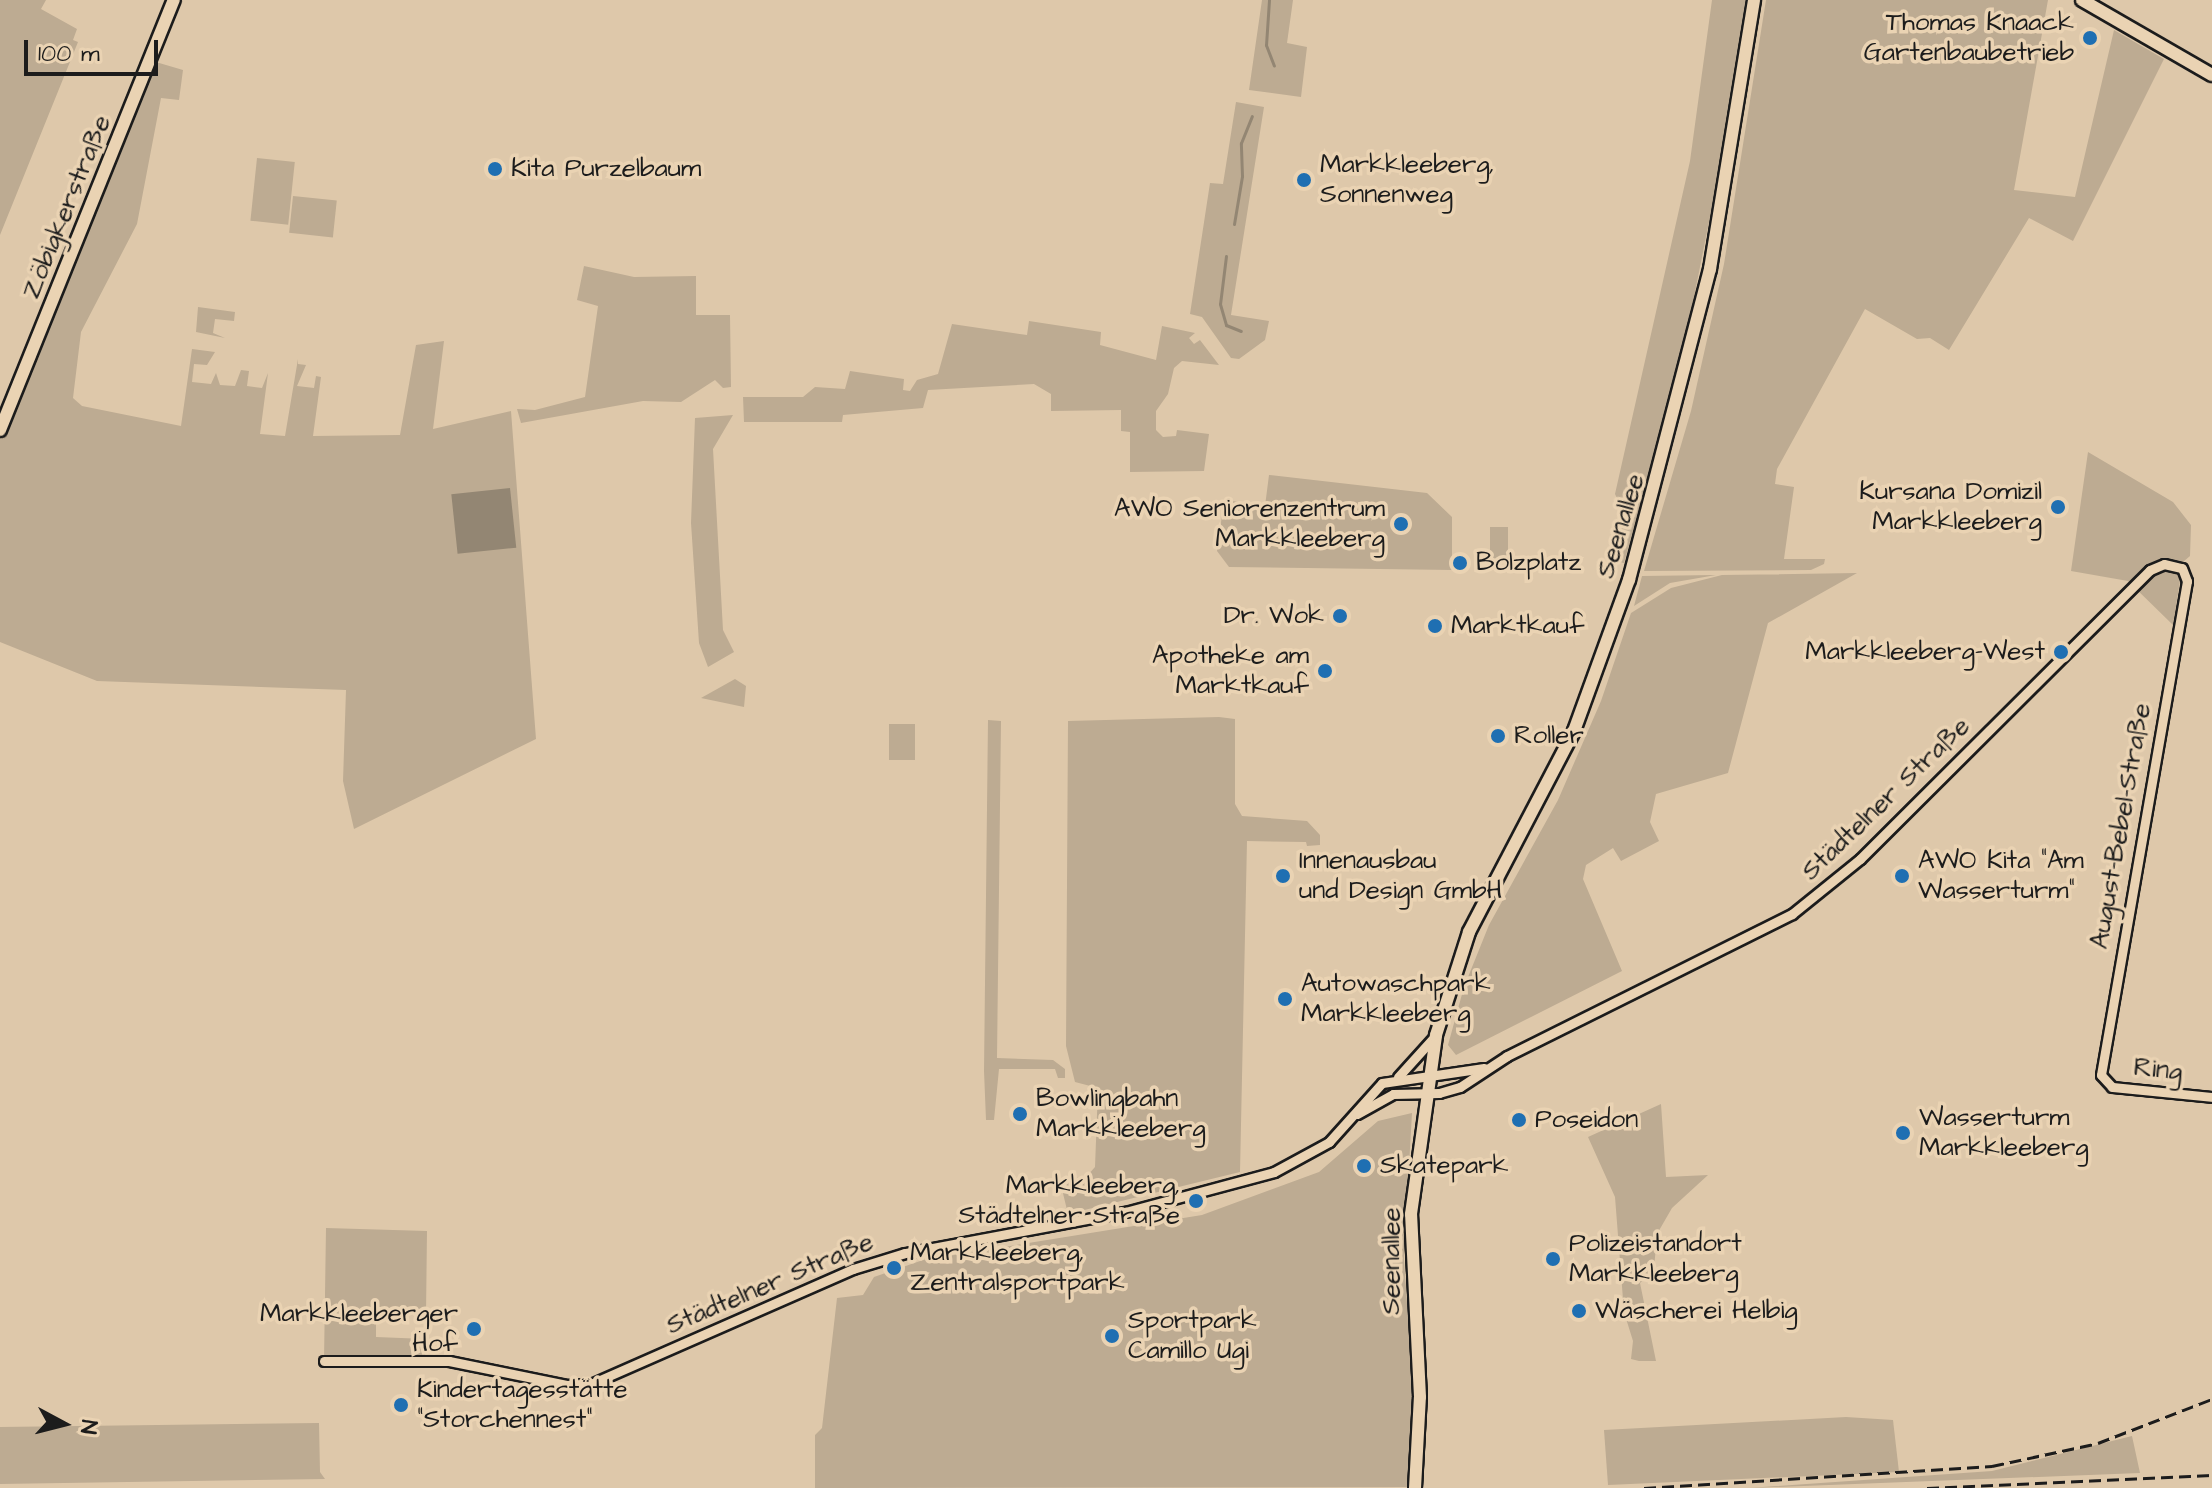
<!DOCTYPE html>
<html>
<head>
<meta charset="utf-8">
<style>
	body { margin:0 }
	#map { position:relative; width:2212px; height:1488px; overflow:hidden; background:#dec8aa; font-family:"Architects Daughter",sans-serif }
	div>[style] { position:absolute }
	.green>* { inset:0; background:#bdab92; transform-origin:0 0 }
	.water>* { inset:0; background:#938673; transform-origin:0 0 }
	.stream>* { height:3px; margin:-1.5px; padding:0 1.5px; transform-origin:1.5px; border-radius:1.5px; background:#938673 }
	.roads { filter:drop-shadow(2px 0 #1c1c1c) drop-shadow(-2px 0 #1c1c1c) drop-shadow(0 2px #1c1c1c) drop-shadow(0 -2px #1c1c1c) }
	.minor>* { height:9px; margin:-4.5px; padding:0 4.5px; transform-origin:4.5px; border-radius:4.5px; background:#ead3b3 }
	.major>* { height:12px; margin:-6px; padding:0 6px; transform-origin:6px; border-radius:6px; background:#ead3b3 }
	.rail>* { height:3px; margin-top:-1.5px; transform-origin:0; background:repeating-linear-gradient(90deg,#1c1c1c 0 12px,transparent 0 18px) }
	.dots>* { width:22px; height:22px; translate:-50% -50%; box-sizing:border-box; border:4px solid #ead3b3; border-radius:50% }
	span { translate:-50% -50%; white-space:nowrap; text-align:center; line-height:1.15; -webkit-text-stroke:7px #ead3b3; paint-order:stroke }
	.poi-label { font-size:26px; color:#1c1c1c }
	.right { translate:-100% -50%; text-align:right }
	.left { translate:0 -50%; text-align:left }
	.street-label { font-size:26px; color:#1c1c1c }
	.north { position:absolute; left:24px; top:1384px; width:80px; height:80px; -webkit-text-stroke:6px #ead3b3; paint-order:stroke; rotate:97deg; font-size:22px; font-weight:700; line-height:32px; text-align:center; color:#1c1c1c }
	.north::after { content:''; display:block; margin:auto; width:28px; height:36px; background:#1c1c1c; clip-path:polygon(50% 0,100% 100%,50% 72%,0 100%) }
	.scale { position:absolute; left:24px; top:40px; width:134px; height:36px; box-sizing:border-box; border:4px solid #1c1c1c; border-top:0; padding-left:10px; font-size:24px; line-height:28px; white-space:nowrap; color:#1c1c1c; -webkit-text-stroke:6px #ead3b3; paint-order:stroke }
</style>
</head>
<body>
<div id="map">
	<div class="green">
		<div style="clip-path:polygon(0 0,46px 0,41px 9px,77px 29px,73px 40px,78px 42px,0 235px)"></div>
		<div style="clip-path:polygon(1262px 0,1293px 0,1287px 43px,1307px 47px,1301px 97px,1249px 90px)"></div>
		<div style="clip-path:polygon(1712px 0,1746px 0,1726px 137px,1684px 347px,1624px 563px,1614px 561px,1625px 515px,1615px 494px,1690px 161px)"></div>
		<div style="clip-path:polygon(1766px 0,2048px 0,2014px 190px,2075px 197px,2114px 30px,2164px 59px,2073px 241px,2029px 218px,1949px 350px,1930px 338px,1917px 339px,1865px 309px,1777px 469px,1775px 484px,1794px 487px,1784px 559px,1825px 559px,1824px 564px,1811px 570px,1644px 571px,1691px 411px,1724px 264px)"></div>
		<div style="clip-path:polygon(149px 60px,183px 70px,179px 100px,161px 98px,137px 224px,81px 332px,73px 398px,82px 406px,181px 426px,192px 349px,215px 352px,207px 365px,194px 364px,192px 382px,211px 384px,216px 373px,220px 385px,235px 386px,241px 370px,249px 371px,247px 386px,262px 388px,268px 373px,260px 434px,285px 436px,298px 359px,298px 364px,306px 365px,297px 386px,314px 388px,316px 376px,321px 377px,313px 436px,400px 435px,416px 345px,444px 341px,433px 429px,511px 411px,536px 739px,354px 829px,343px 781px,346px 690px,97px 681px,0 642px,0 430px)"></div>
		<div style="clip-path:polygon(1236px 102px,1264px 107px,1231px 315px,1269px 321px,1265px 340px,1239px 359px,1231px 358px,1202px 317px,1190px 314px,1210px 183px,1223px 184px)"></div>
		<div style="left:257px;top:158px;width:38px;height:63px;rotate:6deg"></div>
		<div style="left:293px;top:196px;width:44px;height:37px;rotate:6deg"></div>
		<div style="clip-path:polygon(584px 266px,634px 277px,696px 276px,696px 315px,730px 315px,731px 387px,723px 388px,715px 380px,681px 402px,643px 401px,521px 423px,517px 409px,535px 410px,585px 397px,598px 306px,577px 300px)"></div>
		<div style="clip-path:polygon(198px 307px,235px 312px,234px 321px,215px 319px,213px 333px,225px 338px,196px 332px)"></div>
		<div style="clip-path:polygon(1029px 321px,1101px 332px,1100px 345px,1156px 360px,1162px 326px,1195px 333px,1189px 338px,1194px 344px,1200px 340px,1219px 365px,1182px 361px,1174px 368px,1168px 394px,1156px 411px,1156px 430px,1163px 437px,1176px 436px,1177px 430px,1209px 434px,1204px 471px,1130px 472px,1130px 432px,1121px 431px,1121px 410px,1051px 411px,1051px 394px,1034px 384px,928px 390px,923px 408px,843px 415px,842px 422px,744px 422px,743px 397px,803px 397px,815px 387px,845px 389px,850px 371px,904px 379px,903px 390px,910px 391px,917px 380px,938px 374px,952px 324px,1027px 335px)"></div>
		<div style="clip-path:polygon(733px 415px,713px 449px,723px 630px,734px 652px,708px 667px,699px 643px,691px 523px,695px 418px)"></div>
		<div style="clip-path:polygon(2088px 452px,2173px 502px,2191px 525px,2190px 556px,2183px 562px,2173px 625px,2128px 581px,2071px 571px)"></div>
		<div style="clip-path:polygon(1269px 475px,1427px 493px,1452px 517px,1452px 570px,1229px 567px,1217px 551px,1223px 508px,1232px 501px,1265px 506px)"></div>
		<div style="left:1490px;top:527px;width:18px;height:35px"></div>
		<div style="clip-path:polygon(1857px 573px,1768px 623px,1728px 773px,1656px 794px,1650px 822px,1659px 841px,1621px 861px,1613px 848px,1586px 865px,1583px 879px,1622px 971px,1456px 1055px,1448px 1045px,1464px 987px,1489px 925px,1558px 800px,1601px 701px,1631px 613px,1671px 588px,1722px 575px)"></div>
		<div style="clip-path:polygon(1716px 575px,1670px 583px,1634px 606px,1642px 576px)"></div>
		<div style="clip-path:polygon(735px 679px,746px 686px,744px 707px,701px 698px)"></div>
		<div style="clip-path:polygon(1219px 717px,1235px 719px,1235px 804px,1242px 816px,1307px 821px,1320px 835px,1320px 845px,1307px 846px,1306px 842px,1247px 841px,1240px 1172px,1068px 1214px,1060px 1181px,1087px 1176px,1095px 1167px,1098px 1088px,1075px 1082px,1066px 1046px,1068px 721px)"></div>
		<div style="clip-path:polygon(988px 720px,1001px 721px,997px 1058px,1053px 1060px,1065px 1069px,1065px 1078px,1058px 1078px,1055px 1069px,999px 1069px,994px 1120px,986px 1120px,984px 1071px)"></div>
		<div style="left:889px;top:724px;width:26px;height:36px"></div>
		<div style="clip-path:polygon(1661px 1104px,1666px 1177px,1708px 1175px,1672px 1208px,1657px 1234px,1654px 1269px,1640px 1283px,1656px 1361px,1639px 1361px,1631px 1359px,1633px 1341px,1624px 1312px,1615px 1197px,1588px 1137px)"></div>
		<div style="clip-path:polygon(1412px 1113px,1409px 1166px,1402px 1162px,1401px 1175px,1408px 1173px,1404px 1260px,1414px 1401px,1409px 1487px,815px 1488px,815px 1435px,822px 1428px,837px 1298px,863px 1295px,874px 1277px,923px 1260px,1202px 1215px,1319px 1172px,1378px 1121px)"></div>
		<div style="clip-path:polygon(326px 1228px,427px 1231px,426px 1315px,377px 1313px,376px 1325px,376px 1337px,426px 1339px,425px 1360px,324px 1361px)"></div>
		<div style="clip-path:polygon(1846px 1417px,1893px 1420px,1899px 1472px,1608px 1485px,1604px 1430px)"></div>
		<div style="clip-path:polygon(319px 1423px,320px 1472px,325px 1479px,0 1484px,0 1427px)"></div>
		<div style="clip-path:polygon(2132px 1436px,2140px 1473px,1749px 1488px,1992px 1471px)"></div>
	</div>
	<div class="water">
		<div style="left:510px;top:488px;width:60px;height:59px;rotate:84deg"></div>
	</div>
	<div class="stream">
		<div style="left:1269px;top:0;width:45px;rotate:93.8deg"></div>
		<div style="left:1266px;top:45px;width:22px;rotate:69deg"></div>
		<div style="left:1234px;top:224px;width:49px;rotate:-80.5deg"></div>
		<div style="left:1242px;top:176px;width:33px;rotate:-92deg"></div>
		<div style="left:1241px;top:143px;width:29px;rotate:-68deg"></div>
		<div style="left:1226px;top:256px;width:48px;rotate:97.1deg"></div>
		<div style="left:1220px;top:304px;width:22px;rotate:74deg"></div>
		<div style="left:1226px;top:325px;width:16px;rotate:22deg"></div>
	</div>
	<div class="roads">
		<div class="minor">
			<div style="left:1398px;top:1077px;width:57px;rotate:-47.9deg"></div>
			<div style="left:1357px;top:1114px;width:41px;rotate:-29.1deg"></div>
			<div style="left:1393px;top:1094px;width:46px;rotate:-1.2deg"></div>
			<div style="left:1439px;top:1093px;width:22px;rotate:-16deg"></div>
			<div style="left:1460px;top:1087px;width:56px;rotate:-33.4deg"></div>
			<div style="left:1507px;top:1056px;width:318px;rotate:-26.5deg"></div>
			<div style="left:1792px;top:914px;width:87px;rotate:-39deg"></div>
			<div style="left:1860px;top:859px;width:409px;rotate:-44.9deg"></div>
			<div style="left:2150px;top:570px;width:15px;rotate:-23deg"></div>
			<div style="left:2164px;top:564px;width:18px;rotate:13deg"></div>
			<div style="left:2182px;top:568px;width:14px;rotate:69deg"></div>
			<div style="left:2187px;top:581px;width:501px;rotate:99.88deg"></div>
			<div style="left:2101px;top:1075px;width:16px;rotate:47deg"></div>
			<div style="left:2112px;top:1087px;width:100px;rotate:5.7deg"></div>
			<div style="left:324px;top:1361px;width:125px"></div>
			<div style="left:449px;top:1361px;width:120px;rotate:11.5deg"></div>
			<div style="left:567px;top:1385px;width:26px;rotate:-4deg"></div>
			<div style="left:593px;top:1383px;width:284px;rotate:-23.7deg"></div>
			<div style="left:853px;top:1269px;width:54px;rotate:-17.1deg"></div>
			<div style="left:905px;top:1253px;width:224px;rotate:-10.6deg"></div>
			<div style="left:1125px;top:1212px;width:154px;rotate:-15deg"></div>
			<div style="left:1274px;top:1172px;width:63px;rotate:-28.6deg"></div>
			<div style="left:1329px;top:1142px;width:79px;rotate:-48.1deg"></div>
			<div style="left:1382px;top:1083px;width:103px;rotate:-8.4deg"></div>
		</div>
		<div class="major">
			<div style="left:2082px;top:0;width:150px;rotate:30deg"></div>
			<div style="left:0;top:430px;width:464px;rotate:-68deg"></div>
			<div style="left:1415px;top:1488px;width:91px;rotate:-86.9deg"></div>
			<div style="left:1420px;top:1397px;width:183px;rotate:-92.8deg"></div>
			<div style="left:1411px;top:1214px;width:181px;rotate:-82deg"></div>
			<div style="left:1436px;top:1035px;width:108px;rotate:-72.2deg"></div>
			<div style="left:1469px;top:932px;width:227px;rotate:-62.4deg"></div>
			<div style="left:1574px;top:731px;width:161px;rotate:-70deg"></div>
			<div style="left:1629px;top:580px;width:321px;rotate:-75.4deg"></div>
			<div style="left:1710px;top:269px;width:273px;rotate:-80.7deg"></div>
		</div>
	</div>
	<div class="rail">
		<div style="left:1644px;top:1488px;width:349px;rotate:-3.6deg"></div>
		<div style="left:1992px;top:1466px;width:108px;rotate:-12.2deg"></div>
		<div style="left:2098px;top:1443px;width:122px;rotate:-21.1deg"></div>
		<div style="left:1927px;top:1488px;width:285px;rotate:-2.6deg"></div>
	</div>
	<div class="dots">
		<div style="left:2090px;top:38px;background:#1f6fb2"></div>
		<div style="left:495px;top:169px;background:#1f6fb2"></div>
		<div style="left:1304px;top:180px;background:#1f6fb2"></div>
		<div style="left:2058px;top:507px;background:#1f6fb2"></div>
		<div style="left:1401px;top:524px;background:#1f6fb2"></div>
		<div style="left:1460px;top:563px;background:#1f6fb2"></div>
		<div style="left:1340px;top:616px;background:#1f6fb2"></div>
		<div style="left:1435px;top:626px;background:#1f6fb2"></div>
		<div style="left:2061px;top:652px;background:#1f6fb2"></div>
		<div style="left:1325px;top:671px;background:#1f6fb2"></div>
		<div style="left:1498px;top:736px;background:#1f6fb2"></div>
		<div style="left:1283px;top:876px;background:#1f6fb2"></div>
		<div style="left:1902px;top:876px;background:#1f6fb2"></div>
		<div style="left:1285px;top:999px;background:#1f6fb2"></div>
		<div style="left:1020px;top:1114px;background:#1f6fb2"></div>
		<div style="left:1519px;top:1120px;background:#1f6fb2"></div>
		<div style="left:1903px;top:1133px;background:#1f6fb2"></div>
		<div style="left:1364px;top:1166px;background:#1f6fb2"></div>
		<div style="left:1196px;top:1201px;background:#1f6fb2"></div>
		<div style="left:1553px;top:1259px;background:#1f6fb2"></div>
		<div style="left:894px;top:1268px;background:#1f6fb2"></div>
		<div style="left:1579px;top:1311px;background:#1f6fb2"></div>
		<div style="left:474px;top:1329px;background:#1f6fb2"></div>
		<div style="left:1112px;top:1336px;background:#1f6fb2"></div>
		<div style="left:401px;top:1405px;background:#1f6fb2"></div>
	</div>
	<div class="poi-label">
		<span class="right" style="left:2074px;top:38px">Thomas Knaack<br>Gartenbaubetrieb</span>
		<span class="left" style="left:1320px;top:180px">Markkleeberg,<br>Sonnenweg</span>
		<span class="left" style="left:511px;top:169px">Kita Purzelbaum</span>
		<span class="right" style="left:2042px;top:507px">Kursana Domizil<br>Markkleeberg</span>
		<span class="right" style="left:1385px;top:524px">AWO Seniorenzentrum<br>Markkleeberg</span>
		<span class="left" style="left:1476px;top:563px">Bolzplatz</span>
		<span class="right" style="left:1324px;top:616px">Dr. Wok</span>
		<span class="left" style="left:1451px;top:626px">Marktkauf</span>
		<span class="right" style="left:2045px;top:652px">Markkleeberg-West</span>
		<span class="right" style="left:1309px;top:671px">Apotheke am<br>Marktkauf</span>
		<span class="left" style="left:1514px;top:736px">Roller</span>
		<span class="left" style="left:1299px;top:876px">Innenausbau<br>und Design GmbH</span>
		<span class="left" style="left:1918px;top:876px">AWO Kita "Am<br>Wasserturm"</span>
		<span class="left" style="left:1301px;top:999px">Autowaschpark<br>Markkleeberg</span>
		<span class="left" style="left:1036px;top:1114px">Bowlingbahn<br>Markkleeberg</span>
		<span class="left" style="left:1919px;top:1133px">Wasserturm<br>Markkleeberg</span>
		<span class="left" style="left:1535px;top:1120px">Poseidon</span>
		<span class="left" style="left:1380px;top:1166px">Skatepark</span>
		<span class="right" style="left:1180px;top:1201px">Markkleeberg,<br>Städtelner Straße</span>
		<span class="left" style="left:1569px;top:1259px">Polizeistandort<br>Markkleeberg</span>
		<span class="left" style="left:910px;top:1268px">Markkleeberg,<br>Zentralsportpark</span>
		<span class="left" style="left:1595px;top:1311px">Wäscherei Helbig</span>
		<span class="right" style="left:458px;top:1329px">Markkleeberger<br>Hof</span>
		<span class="left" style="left:1128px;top:1336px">Sportpark<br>Camillo Ugi</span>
		<span class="left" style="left:417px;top:1405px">Kindertagesstätte<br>"Storchennest"</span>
	</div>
	<div class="street-label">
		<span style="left:67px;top:207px;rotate:-68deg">Zöbigkerstraße</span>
		<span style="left:1621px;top:526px;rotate:-73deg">Seenallee</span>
		<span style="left:1886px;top:799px;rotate:-44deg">Städtelner Straße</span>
		<span style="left:2121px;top:826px;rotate:-80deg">August-Bebel-Straße</span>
		<span style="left:2158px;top:1070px;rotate:6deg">Ring</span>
		<span style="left:1392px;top:1261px;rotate:-90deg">Seenallee</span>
		<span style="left:770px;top:1284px;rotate:-23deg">Städtelner Straße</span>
	</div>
	<div class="north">N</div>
	<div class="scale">100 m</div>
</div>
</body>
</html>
